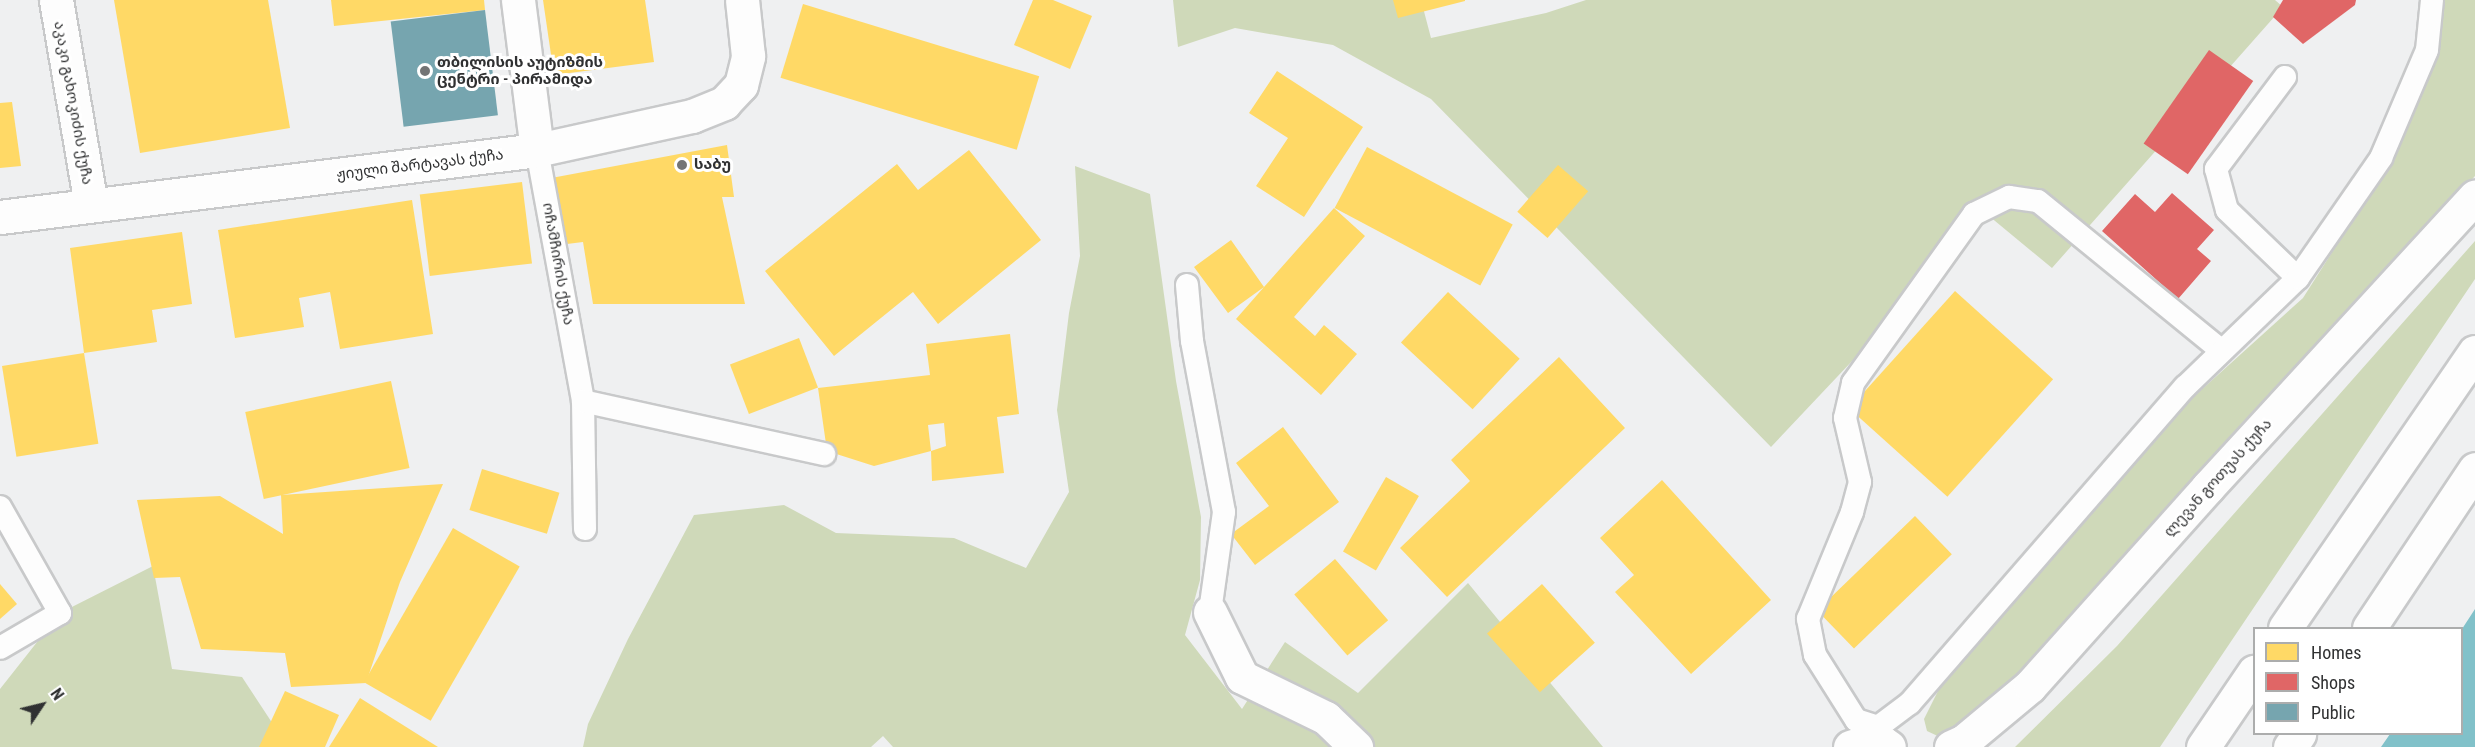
<!DOCTYPE html>
<html>
<head>
<meta charset="utf-8">
<style>
	body { margin:0 }
	#map { position:relative; width:2475px; height:747px; overflow:hidden; background:#eff0f1; font-family:"Roboto Condensed","Noto Sans Georgian",sans-serif }
	div>[style] { position:absolute }
	.green>* { inset:0; background:#cfd9b9 }
	.water>* { inset:0; background:#81c1c9 }
	.homes>* { inset:0; background:#ffd966; transform-origin:0 0 }
	.shops>* { inset:0; background:#e06666; transform-origin:0 0 }
	.public>* { inset:0; background:#76a5af; transform-origin:0 0 }
	.roads { filter:drop-shadow(2px 0 #c8c9ca) drop-shadow(-2px 0 #c8c9ca) drop-shadow(0 2px #c8c9ca) drop-shadow(0 -2px #c8c9ca) }
	.service>* { height:22px; margin:-11px; padding:0 11px; transform-origin:11px; border-radius:11px; background:#fdfdfd }
	.minor>* { height:33px; margin:-16.5px; padding:0 16.5px; transform-origin:16.5px; border-radius:16.5px; background:#fdfdfd }
	.tertiary>* { height:33px; margin:-16.5px; padding:0 16.5px; transform-origin:16.5px; border-radius:16.5px; background:#fdfdfd }
	.trunk>* { height:33px; margin:-16.5px; padding:0 16.5px; transform-origin:16.5px; border-radius:16.5px; background:#fdfdfd }
	.dots>* { width:16px; height:16px; translate:-50% -50%; box-sizing:border-box; border:3px solid #fff; border-radius:50% }
	span { translate:-50% -50%; white-space:nowrap; text-align:center; line-height:1.15; -webkit-text-stroke:6px #fff; paint-order:stroke }
	.poi-label { font-size:15px; color:#303132; font-weight:700 }
	.left { translate:0 -50%; text-align:left }
	.street-label { font-size:15px; color:#303132 }
	.legend { position:absolute; left:2253px; top:627px; width:210px; height:108px; box-sizing:border-box; background:#fff; border:2px solid #acadad; margin:0; padding:8px 10px; list-style:none; font-size:18px; color:#303132 }
	.legend li { display:flex; align-items:center; gap:12px; height:30px }
	.legend b { width:30px; border:2px solid #acadad }
	.north { position:absolute; left:12px; top:675px; width:60px; height:60px; -webkit-text-stroke:4px #fff; paint-order:stroke; rotate:55deg; font-size:16px; font-weight:700; line-height:24px; text-align:center; color:#303132 }
	.north::after { content:''; display:block; margin:auto; width:21px; height:27px; background:#303132; clip-path:polygon(50% 0,100% 100%,50% 72%,0 100%) }
</style>
</head>
<body>
<div id="map">
	<div class="green">
		<div style="clip-path:polygon(1173px 0,1421px 0,1431px 38px,1546px 13px,1586px 0,2275px 0,2283px 7px,2052px 268px,1989px 216px,1771px 447px,1431px 99px,1333px 45px,1235px 28px,1178px 47px)"></div>
		<div style="clip-path:polygon(2442px 0,2475px 0,2475px 176px,2022px 678px,1944px 739px,1927px 731px,1924px 719px,1941px 685px,2189px 401px,2303px 298px,2388px 164px)"></div>
		<div style="clip-path:polygon(1075px 166px,1150px 194px,1176px 381px,1201px 517px,1200px 580px,1185px 635px,1242px 709px,1285px 642px,1358px 693px,1468px 583px,1603px 747px,893px 747px,883px 736px,871px 747px,583px 747px,588px 724px,628px 639px,694px 515px,784px 505px,836px 533px,954px 538px,1026px 568px,1069px 492px,1057px 410px,1069px 313px,1080px 256px)"></div>
		<div style="clip-path:polygon(2475px 241px,2475px 279px,2160px 747px,2015px 747px,2117px 646px)"></div>
		<div style="clip-path:polygon(153px 566px,172px 669px,242px 677px,288px 747px,0 747px,0 689px,60px 613px)"></div>
	</div>
	<div class="water">
		<div style="clip-path:polygon(2475px 609px,2475px 747px,2381px 747px,2390px 734px,2462px 734px,2462px 629px)"></div>
	</div>
	<div class="homes">
		<div style="clip-path:polygon(114px 0,268px 0,290px 128px,140px 153px)"></div>
		<div style="clip-path:polygon(331px 0,484px 0,485px 10px,334px 26px)"></div>
		<div style="clip-path:polygon(543px 0,645px 0,654px 62px,554px 75px)"></div>
		<div style="clip-path:polygon(1033px 0,1053px 0,1092px 16px,1070px 69px,1014px 45px)"></div>
		<div style="clip-path:polygon(1393px 0,1465px 0,1465px 1px,1398px 18px)"></div>
		<div style="left:803px;top:4px;width:247px;height:77px;rotate:17deg"></div>
		<div style="clip-path:polygon(1277px 71px,1363px 127px,1304px 217px,1256px 186px,1288px 138px,1249px 113px)"></div>
		<div style="clip-path:polygon(12px 102px,21px 166px,0 168px,0 103px)"></div>
		<div style="clip-path:polygon(727px 145px,734px 197px,722px 197px,745px 304px,593px 304px,583px 242px,559px 245px,546px 179px)"></div>
		<div style="left:1367px;top:147px;width:165px;height:69px;rotate:28deg"></div>
		<div style="clip-path:polygon(969px 150px,1041px 240px,938px 324px,913px 292px,834px 356px,765px 271px,897px 164px,918px 190px)"></div>
		<div style="left:1558px;top:165px;width:40px;height:62px;rotate:41deg"></div>
		<div style="left:522px;top:182px;width:82px;height:103px;rotate:83deg"></div>
		<div style="clip-path:polygon(412px 200px,433px 334px,340px 349px,330px 292px,299px 298px,304px 327px,235px 338px,218px 230px)"></div>
		<div style="clip-path:polygon(1334px 208px,1365px 236px,1294px 317px,1315px 336px,1324px 325px,1357px 354px,1321px 395px,1236px 319px,1264px 287px,1228px 313px,1194px 267px,1231px 240px,1264px 287px)"></div>
		<div style="clip-path:polygon(182px 232px,192px 304px,152px 310px,157px 342px,84px 353px,70px 248px)"></div>
		<div style="left:1955px;top:291px;width:132px;height:158px;rotate:42deg"></div>
		<div style="left:1448px;top:292px;width:98px;height:69px;rotate:43deg"></div>
		<div style="clip-path:polygon(1010px 334px,1019px 414px,997px 417px,1004px 473px,932px 481px,931px 451px,946px 446px,944px 423px,928px 425px,931px 451px,874px 466px,827px 451px,818px 388px,930px 375px,926px 344px)"></div>
		<div style="left:799px;top:338px;width:53px;height:74px;rotate:69deg"></div>
		<div style="left:84px;top:353px;width:92px;height:83px;rotate:81deg"></div>
		<div style="clip-path:polygon(1559px 357px,1625px 428px,1447px 597px,1400px 548px,1470px 481px,1451px 460px)"></div>
		<div style="left:391px;top:381px;width:89px;height:149px;rotate:78deg"></div>
		<div style="clip-path:polygon(1283px 427px,1339px 502px,1255px 565px,1231px 534px,1269px 506px,1236px 463px)"></div>
		<div style="left:482px;top:469px;width:81px;height:43px;rotate:17deg"></div>
		<div style="left:1386px;top:477px;width:38px;height:86px;rotate:30deg"></div>
		<div style="clip-path:polygon(1662px 480px,1771px 600px,1691px 674px,1615px 592px,1634px 575px,1600px 538px)"></div>
		<div style="clip-path:polygon(443px 484px,400px 582px,366px 683px,291px 687px,285px 653px,201px 649px,180px 577px,154px 578px,137px 500px,220px 496px,283px 534px,281px 495px)"></div>
		<div style="left:1915px;top:516px;width:53px;height:136px;rotate:46deg"></div>
		<div style="left:453px;top:528px;width:77px;height:178px;rotate:30deg"></div>
		<div style="left:1335px;top:559px;width:81px;height:54px;rotate:49deg"></div>
		<div style="clip-path:polygon(0 584px,17px 604px,0 619px)"></div>
		<div style="left:1542px;top:584px;width:79px;height:74px;rotate:48deg"></div>
		<div style="clip-path:polygon(285px 691px,339px 715px,325px 747px,259px 747px)"></div>
		<div style="clip-path:polygon(360px 698px,438px 747px,329px 747px)"></div>
	</div>
	<div class="shops">
		<div style="clip-path:polygon(2283px 0,2356px 0,2355px 5px,2303px 44px,2273px 17px)"></div>
		<div style="left:2209px;top:50px;width:54px;height:114px;rotate:35deg"></div>
		<div style="clip-path:polygon(2172px 193px,2214px 230px,2197px 249px,2211px 261px,2178px 299px,2102px 231px,2135px 194px,2155px 212px)"></div>
	</div>
	<div class="public">
		<div style="left:485px;top:10px;width:106px;height:95px;rotate:83deg"></div>
	</div>
	<div class="roads">
		<div class="service">
			<div style="left:2285px;top:77px;width:115px;rotate:126.9deg"></div>
			<div style="left:2216px;top:169px;width:42px;rotate:75deg"></div>
			<div style="left:2227px;top:210px;width:98px;rotate:43.8deg"></div>
			<div style="left:537px;top:150px;width:255px;rotate:79.6deg"></div>
			<div style="left:583px;top:401px;width:128px;rotate:89.1deg"></div>
			<div style="left:1187px;top:285px;width:56px;rotate:84.9deg"></div>
			<div style="left:1192px;top:341px;width:174px;rotate:79.4deg"></div>
			<div style="left:1224px;top:512px;width:101px;rotate:98deg"></div>
			<div style="left:583px;top:401px;width:247px;rotate:12.4deg"></div>
			<div style="left:0;top:507px;width:122px;rotate:60.5deg"></div>
			<div style="left:60px;top:613px;width:69px;rotate:149.7deg"></div>
			<div style="left:1878px;top:727px;width:23px;rotate:-162deg"></div>
			<div style="left:1856px;top:720px;width:77px;rotate:-122.2deg"></div>
			<div style="left:1815px;top:655px;width:37px;rotate:-101deg"></div>
			<div style="left:1808px;top:619px;width:116px;rotate:-67.6deg"></div>
			<div style="left:1852px;top:512px;width:31px;rotate:-75deg"></div>
			<div style="left:1860px;top:482px;width:66px;rotate:-103.2deg"></div>
			<div style="left:1845px;top:418px;width:36px;rotate:-77deg"></div>
			<div style="left:1853px;top:383px;width:208px;rotate:-54.4deg"></div>
			<div style="left:1974px;top:214px;width:39px;rotate:-26deg"></div>
			<div style="left:2009px;top:197px;width:29px;rotate:8deg"></div>
			<div style="left:2038px;top:201px;width:237px;rotate:39.2deg"></div>
			<div style="left:1865px;top:742px;width:20px;rotate:-49deg"></div>
			<div style="left:1878px;top:727px;width:40px;rotate:-37deg"></div>
			<div style="left:1910px;top:703px;width:419px;rotate:-49deg"></div>
			<div style="left:2185px;top:387px;width:157px;rotate:-44deg"></div>
			<div style="left:2298px;top:278px;width:146px;rotate:-55.3deg"></div>
			<div style="left:2381px;top:158px;width:117px;rotate:-66.9deg"></div>
			<div style="left:2427px;top:50px;width:50px;rotate:-84.3deg"></div>
		</div>
		<div class="minor">
			<div style="left:56px;top:0;width:208px;rotate:80.3deg"></div>
			<div style="left:518px;top:0;width:151px;rotate:82.8deg"></div>
			<div style="left:0;top:217px;width:541px;rotate:-7.11deg"></div>
			<div style="left:537px;top:150px;width:159px;rotate:-12.4deg"></div>
			<div style="left:692px;top:116px;width:35px;rotate:-22deg"></div>
			<div style="left:724px;top:103px;width:25px;rotate:-47deg"></div>
			<div style="left:741px;top:85px;width:30px;rotate:-76deg"></div>
			<div style="left:748px;top:56px;width:56px;rotate:-96.1deg"></div>
			<div style="left:1210px;top:612px;width:72px;rotate:63.8deg"></div>
			<div style="left:1242px;top:677px;width:93px;rotate:26deg"></div>
			<div style="left:1326px;top:718px;width:42px;rotate:44deg"></div>
		</div>
		<div class="tertiary">
			<div style="left:1850px;top:747px;width:16px;rotate:-18deg"></div>
			<div style="left:1865px;top:742px;width:18px;rotate:3deg"></div>
			<div style="left:1883px;top:743px;width:7px;rotate:34deg"></div>
			<div style="left:1951px;top:747px;width:14px;rotate:-25deg"></div>
			<div style="left:1964px;top:741px;width:86px;rotate:-39.8deg"></div>
			<div style="left:2030px;top:686px;width:266px;rotate:-48.2deg"></div>
			<div style="left:2207px;top:488px;width:396px;rotate:-47.4deg"></div>
		</div>
		<div class="trunk">
			<div style="left:2285px;top:628px;width:335px;rotate:-55.5deg"></div>
			<div style="left:2369px;top:628px;width:191px;rotate:-56.3deg"></div>
			<div style="left:2203px;top:747px;width:91px;rotate:-55.8deg"></div>
			<div style="left:2290px;top:747px;width:16px;rotate:-55deg"></div>
		</div>
	</div>
	<div class="dots">
		<div style="left:425px;top:71px;background:#737475"></div>
		<div style="left:682px;top:165px;background:#737475"></div>
	</div>
	<div class="poi-label">
		<span class="left" style="left:437px;top:71px">თბილისის აუტიზმის<br>ცენტრი - პირამიდა</span>
		<span class="left" style="left:694px;top:165px">საბუ</span>
	</div>
	<div class="street-label">
		<span style="left:73px;top:103px;rotate:80deg">აკაკი გახოკიძის ქუჩა</span>
		<span style="left:420px;top:165px;rotate:-7deg">ჟიული შარტავას ქუჩა</span>
		<span style="left:558px;top:264px;rotate:80deg">ოჩამჩირის ქუჩა</span>
		<span style="left:2218px;top:478px;rotate:-48deg">ლევან გოთუას ქუჩა</span>
	</div>
	<ul class="legend">
	<li><b style="height:16px;background:#ffd966"></b>Homes</li>
	<li><b style="height:16px;background:#e06666"></b>Shops</li>
	<li><b style="height:16px;background:#76a5af"></b>Public</li>
	</ul>
	<div class="north">N</div>
</div>
</body>
</html>
